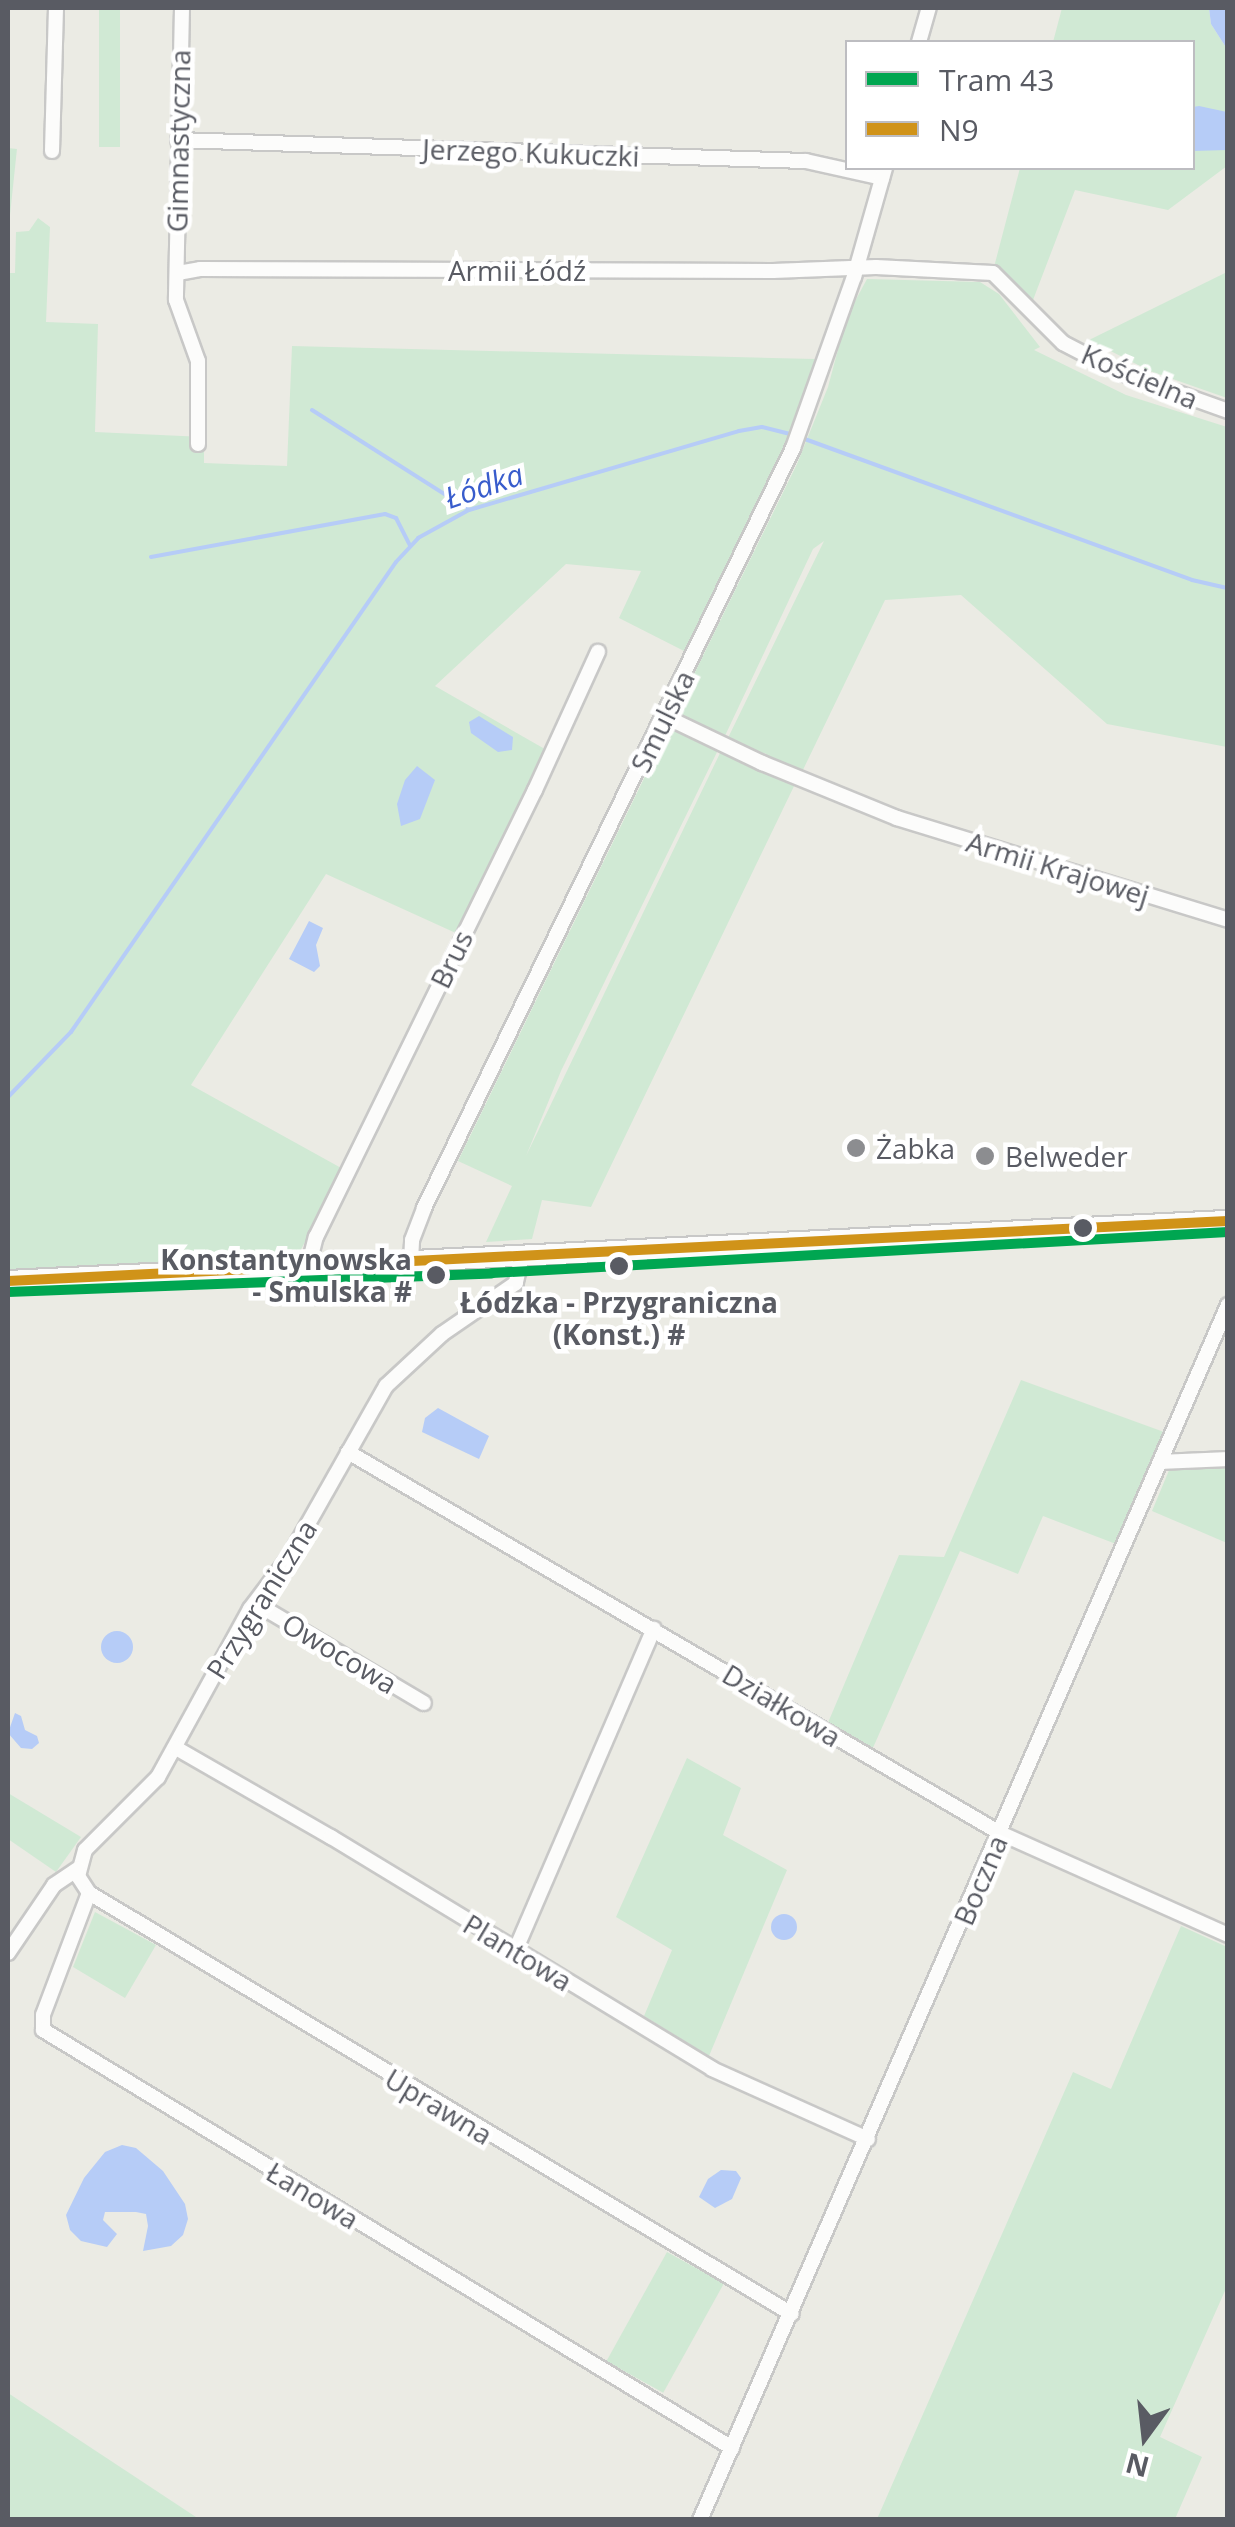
<!DOCTYPE html>
<html>
<head>
<meta charset="utf-8">
<style>
	body { margin:0 }
	#map { position:relative; width:1235px; height:2527px; overflow:hidden; background:#ebebe4; font-family:"Open Sans",sans-serif }
	div>[style] { position:absolute }
	.green>* { inset:0; background:#d0e9d4; transform-origin:0 0 }
	.water>* { inset:0; background:#b6ccf7 }
	.round { border-radius:50% }
	.stream>* { height:4px; margin:-2px; padding:0 2px; transform-origin:2px; border-radius:2px; background:#b6ccf7 }
	.roads { filter:drop-shadow(2px 0 #c8c8c7) drop-shadow(-2px 0 #c8c8c7) drop-shadow(0 2px #c8c8c7) drop-shadow(0 -2px #c8c8c7) }
	.minor>* { height:14px; margin:-7px; padding:0 7px; transform-origin:7px; border-radius:7px; background:#fcfcfb }
	.secondary>* { height:20px; margin:-10px; padding:0 10px; transform-origin:10px; border-radius:10px; background:#fcfcfb }
	.bus-1>* { height:10px; margin:-5px; padding:0 5px; transform-origin:5px; border-radius:5px; background:#d09319 }
	.tram-1>* { height:10px; margin:-5px; padding:0 5px; transform-origin:5px; border-radius:5px; background:#00a651 }
	.dots>* { width:28px; height:28px; translate:-50% -50%; box-sizing:border-box; border:5px solid #fff; border-radius:50% }
	span { translate:-50% -50%; white-space:nowrap; text-align:center; line-height:1.15; -webkit-text-stroke:9px #fff; paint-order:stroke }
	.street-label { font-size:28px; color:#595b63 }
	.poi-label { font-size:28px; color:#595b63 }
	.left { translate:0 -50%; text-align:left }
	.stop-label { font-size:28px; color:#595b63; font-weight:700 }
	.right { translate:-100% -50%; text-align:right }
	.water-label { font-size:30px; color:#385ccc; font-style:italic }
	.frame { position:absolute; inset:0; border:10px solid #595b63; pointer-events:none }
	.legend { position:absolute; left:845px; top:40px; width:350px; height:130px; box-sizing:border-box; background:#fff; border:2px solid #bdbdc1; margin:0; padding:12px 18px; list-style:none; font-size:30px; color:#595b63 }
	.legend li { display:flex; align-items:center; gap:20px; height:50px }
	.legend b { width:50px; border:2px solid #bdbdc1 }
	.north { position:absolute; left:1095px; top:2387px; width:100px; height:100px; -webkit-text-stroke:8px #fff; paint-order:stroke; rotate:195deg; font-size:28px; font-weight:700; line-height:40px; text-align:center; color:#595b63 }
	.north::after { content:''; display:block; margin:auto; width:35px; height:45px; background:#595b63; clip-path:polygon(50% 0,100% 100%,50% 72%,0 100%) }
</style>
</head>
<body>
<div id="map">
	<div class="green">
		<div style="left:99px;top:8px;width:21px;height:139px"></div>
		<div style="clip-path:polygon(1062px 8px,1209px 8px,1211px 24px,1227px 49px,1227px 166px,1168px 210px,1075px 190px,1033px 300px,994px 267px,1020px 168px,1192px 168px,1192px 42px,1053px 42px)"></div>
		<div style="left:8px;top:148px;width:9px;height:76px;rotate:6deg"></div>
		<div style="clip-path:polygon(38px 218px,50px 227px,46px 322px,98px 324px,95px 432px,204px 437px,204px 463px,287px 466px,292px 346px,815px 359px,786px 446px,686px 652px,619px 618px,641px 571px,566px 564px,435px 686px,550px 752px,458px 934px,326px 874px,191px 1085px,343px 1169px,296px 1259px,8px 1273px,8px 273px,15px 273px,16px 232px,29px 231px)"></div>
		<div style="clip-path:polygon(1227px 272px,1227px 398px,1150px 371px,1089px 340px)"></div>
		<div style="clip-path:polygon(867px 279px,980px 282px,999px 294px,1040px 347px,1034px 350px,1126px 395px,1227px 427px,1227px 747px,1107px 724px,961px 595px,885px 600px,801px 774px,773px 762px,765px 753px,753px 756px,726px 742px,824px 541px,813px 549px,723px 740px,674px 715px,797px 464px,828px 387px,847px 316px)"></div>
		<div style="clip-path:polygon(669px 727px,719px 748px,561px 1071px,526px 1156px,722px 749px,751px 761px,753px 767px,796px 782px,591px 1207px,542px 1200px,532px 1239px,486px 1242px,512px 1186px,458px 1161px)"></div>
		<div style="clip-path:polygon(1021px 1380px,1164px 1432px,1116px 1544px,1043px 1516px,1018px 1574px,960px 1551px,872px 1750px,827px 1725px,899px 1555px,944px 1557px)"></div>
		<div style="clip-path:polygon(1227px 1466px,1227px 1543px,1152px 1511px,1170px 1468px)"></div>
		<div style="clip-path:polygon(687px 1758px,741px 1788px,723px 1835px,787px 1870px,709px 2056px,644px 2016px,672px 1950px,616px 1917px)"></div>
		<div style="clip-path:polygon(8px 1793px,81px 1837px,56px 1872px,8px 1839px)"></div>
		<div style="clip-path:polygon(95px 1912px,156px 1945px,125px 1998px,73px 1967px)"></div>
		<div style="clip-path:polygon(1181px 1926px,1227px 1947px,1228px 2284px,1160px 2437px,1202px 2457px,1175px 2519px,877px 2519px,1073px 2072px,1111px 2089px)"></div>
		<div style="left:667px;top:2252px;width:65px;height:125px;rotate:29deg"></div>
		<div style="clip-path:polygon(8px 2393px,199px 2519px,8px 2519px)"></div>
	</div>
	<div class="water">
		<div style="clip-path:polygon(1209px 8px,1227px 8px,1227px 49px,1211px 24px)"></div>
		<div style="clip-path:polygon(1199px 106px,1227px 112px,1227px 150px,1193px 151px,1193px 107px)"></div>
		<div style="clip-path:polygon(479px 716px,513px 737px,512px 750px,498px 752px,471px 733px,469px 722px)"></div>
		<div style="clip-path:polygon(417px 766px,435px 780px,420px 819px,401px 826px,397px 804px,405px 780px)"></div>
		<div style="clip-path:polygon(309px 921px,323px 928px,316px 945px,320px 966px,314px 972px,289px 959px)"></div>
		<div style="clip-path:polygon(438px 1408px,489px 1436px,479px 1459px,422px 1432px,425px 1418px)"></div>
		<div class="round" style="left:101px;top:1631px;width:32px;height:32px"></div>
		<div style="clip-path:polygon(15px 1713px,21px 1716px,25px 1730px,37px 1736px,39px 1743px,32px 1749px,21px 1748px,8px 1733px)"></div>
		<div class="round" style="left:771px;top:1914px;width:26px;height:26px"></div>
		<div style="clip-path:polygon(122px 2145px,136px 2148px,163px 2171px,185px 2204px,188px 2219px,183px 2235px,171px 2246px,143px 2251px,148px 2226px,146px 2214px,136px 2212px,105px 2212px,103px 2220px,117px 2234px,107px 2247px,81px 2241px,70px 2230px,66px 2215px,84px 2178px,105px 2152px)"></div>
		<div style="clip-path:polygon(721px 2170px,736px 2171px,741px 2178px,732px 2199px,715px 2208px,699px 2197px,708px 2179px)"></div>
	</div>
	<div class="stream">
		<div style="left:312px;top:410px;width:185px;rotate:32.4deg"></div>
		<div style="left:802px;top:438px;width:415px;rotate:20deg"></div>
		<div style="left:1192px;top:580px;width:37px;rotate:13deg"></div>
		<div style="left:151px;top:557px;width:238px;rotate:-10.4deg"></div>
		<div style="left:385px;top:514px;width:12px;rotate:20deg"></div>
		<div style="left:396px;top:518px;width:31px;rotate:63deg"></div>
		<div style="left:8px;top:1097px;width:91px;rotate:-45.9deg"></div>
		<div style="left:71px;top:1032px;width:571px;rotate:-55.34deg"></div>
		<div style="left:396px;top:562px;width:33px;rotate:-47deg"></div>
		<div style="left:418px;top:538px;width:58px;rotate:-28.8deg"></div>
		<div style="left:469px;top:510px;width:281px;rotate:-16.3deg"></div>
		<div style="left:739px;top:431px;width:23px;rotate:-10deg"></div>
		<div style="left:762px;top:427px;width:32px;rotate:14deg"></div>
	</div>
	<div class="roads">
		<div class="minor">
			<div style="left:182px;top:8px;width:292px;rotate:91.2deg"></div>
			<div style="left:176px;top:300px;width:65px;rotate:70.2deg"></div>
			<div style="left:198px;top:361px;width:83px;rotate:90deg"></div>
			<div style="left:919px;top:42px;width:35px;rotate:-74deg"></div>
			<div style="left:178px;top:140px;width:628px;rotate:1.92deg"></div>
			<div style="left:806px;top:161px;width:78px;rotate:12.6deg"></div>
			<div style="left:52px;top:151px;width:143px;rotate:-88.4deg"></div>
			<div style="left:178px;top:273px;width:22px;rotate:-10deg"></div>
			<div style="left:200px;top:269px;width:573px;rotate:0.2deg"></div>
			<div style="left:773px;top:271px;width:103px;rotate:-2.2deg"></div>
			<div style="left:876px;top:267px;width:117px;rotate:2.9deg"></div>
			<div style="left:993px;top:273px;width:99px;rotate:45deg"></div>
			<div style="left:1063px;top:343px;width:63px;rotate:27.4deg"></div>
			<div style="left:1119px;top:372px;width:116px;rotate:19.7deg"></div>
			<div style="left:664px;top:716px;width:109px;rotate:25.6deg"></div>
			<div style="left:762px;top:763px;width:146px;rotate:22.2deg"></div>
			<div style="left:897px;top:818px;width:346px;rotate:17.1deg"></div>
			<div style="left:522px;top:1256px;width:28px;rotate:103deg"></div>
			<div style="left:516px;top:1283px;width:90px;rotate:145.4deg"></div>
			<div style="left:442px;top:1334px;width:76px;rotate:137.1deg"></div>
			<div style="left:386px;top:1386px;width:195px;rotate:119.5deg"></div>
			<div style="left:290px;top:1556px;width:66px;rotate:127deg"></div>
			<div style="left:250px;top:1609px;width:192px;rotate:118.7deg"></div>
			<div style="left:158px;top:1777px;width:103px;rotate:135deg"></div>
			<div style="left:85px;top:1850px;width:27px;rotate:105deg"></div>
			<div style="left:78px;top:1876px;width:20px;rotate:57deg"></div>
			<div style="left:89px;top:1893px;width:130px;rotate:110.7deg"></div>
			<div style="left:43px;top:2015px;width:15px;rotate:90deg"></div>
			<div style="left:43px;top:2030px;width:806px;rotate:31.24deg"></div>
			<div style="left:411px;top:1261px;width:21px;rotate:-87deg"></div>
			<div style="left:412px;top:1240px;width:34px;rotate:-69deg"></div>
			<div style="left:424px;top:1208px;width:845px;rotate:-64.1deg"></div>
			<div style="left:793px;top:448px;width:182px;rotate:-70.4deg"></div>
			<div style="left:854px;top:277px;width:113px;rotate:-74.1deg"></div>
			<div style="left:308px;top:1268px;width:32px;rotate:-76deg"></div>
			<div style="left:316px;top:1237px;width:498px;rotate:-63.9deg"></div>
			<div style="left:535px;top:790px;width:152px;rotate:-65.5deg"></div>
			<div style="left:348px;top:1452px;width:755px;rotate:30.3deg"></div>
			<div style="left:1000px;top:1833px;width:250px;rotate:24.1deg"></div>
			<div style="left:1160px;top:1462px;width:68px;rotate:-2.5deg"></div>
			<div style="left:257px;top:1604px;width:194px;rotate:30.7deg"></div>
			<div style="left:176px;top:1748px;width:179px;rotate:29.9deg"></div>
			<div style="left:331px;top:1837px;width:446px;rotate:31.3deg"></div>
			<div style="left:712px;top:2069px;width:171px;rotate:24.2deg"></div>
			<div style="left:89px;top:1893px;width:819px;rotate:30.92deg"></div>
			<div style="left:515px;top:1951px;width:351px;rotate:-66.7deg"></div>
			<div style="left:8px;top:1953px;width:82px;rotate:-55.9deg"></div>
			<div style="left:54px;top:1885px;width:29px;rotate:-34deg"></div>
			<div style="left:700px;top:2520px;width:1325px;rotate:-66.51deg"></div>
		</div>
		<div class="secondary">
			<div style="left:8px;top:1281px;width:1221px;rotate:-2.82deg"></div>
		</div>
	</div>
	<div class="bus-1">
		<div style="left:8px;top:1281px;width:1221px;rotate:-2.82deg"></div>
	</div>
	<div class="tram-1">
		<div style="left:8px;top:1292px;width:484px;rotate:-2.2deg"></div>
		<div style="left:492px;top:1273px;width:737px;rotate:-3.19deg"></div>
	</div>
	<div class="dots">
		<div style="left:856px;top:1148px;background:#8c8d90"></div>
		<div style="left:985px;top:1156px;background:#8c8d90"></div>
		<div style="left:1083px;top:1228px;background:#595b63"></div>
		<div style="left:619px;top:1266px;background:#595b63"></div>
		<div style="left:436px;top:1275px;background:#595b63"></div>
	</div>
	<div class="street-label">
		<span style="left:178px;top:141px;rotate:-89deg">Gimnastyczna</span>
		<span style="left:531px;top:152px;rotate:2deg">Jerzego Kukuczki</span>
		<span style="left:517px;top:270px">Armii Łódź</span>
		<span style="left:1140px;top:376px;rotate:23deg">Kościelna</span>
		<span style="left:662px;top:721px;rotate:-64deg">Smulska</span>
		<span style="left:1058px;top:868px;rotate:17deg">Armii Krajowej</span>
		<span style="left:451px;top:959px;rotate:-64deg">Brus</span>
		<span style="left:261px;top:1599px;rotate:-58deg">Przygraniczna</span>
		<span style="left:340px;top:1653px;rotate:31deg">Owocowa</span>
		<span style="left:782px;top:1705px;rotate:31deg">Działkowa</span>
		<span style="left:980px;top:1880px;rotate:-67deg">Boczna</span>
		<span style="left:518px;top:1952px;rotate:31deg">Plantowa</span>
		<span style="left:439px;top:2106px;rotate:31deg">Uprawna</span>
		<span style="left:313px;top:2195px;rotate:31deg">Łanowa</span>
	</div>
	<div class="poi-label">
		<span class="left" style="left:876px;top:1148px">Żabka</span>
		<span class="left" style="left:1005px;top:1156px">Belweder</span>
	</div>
	<div class="stop-label">
		<span class="right" style="left:412px;top:1275px">Konstantynowska<br>- Smulska #</span>
		<span style="left:619px;top:1318px">Łódzka - Przygraniczna<br>(Konst.) #</span>
	</div>
	<div class="water-label">
		<span style="left:484px;top:486px;rotate:-19deg">Łódka</span>
	</div>
	<div class="frame"></div>
	<ul class="legend">
	<li><b style="height:12px;background:#00a651"></b>Tram 43</li>
	<li><b style="height:12px;background:#d09319"></b>N9</li>
	</ul>
	<div class="north">N</div>
</div>
</body>
</html>
